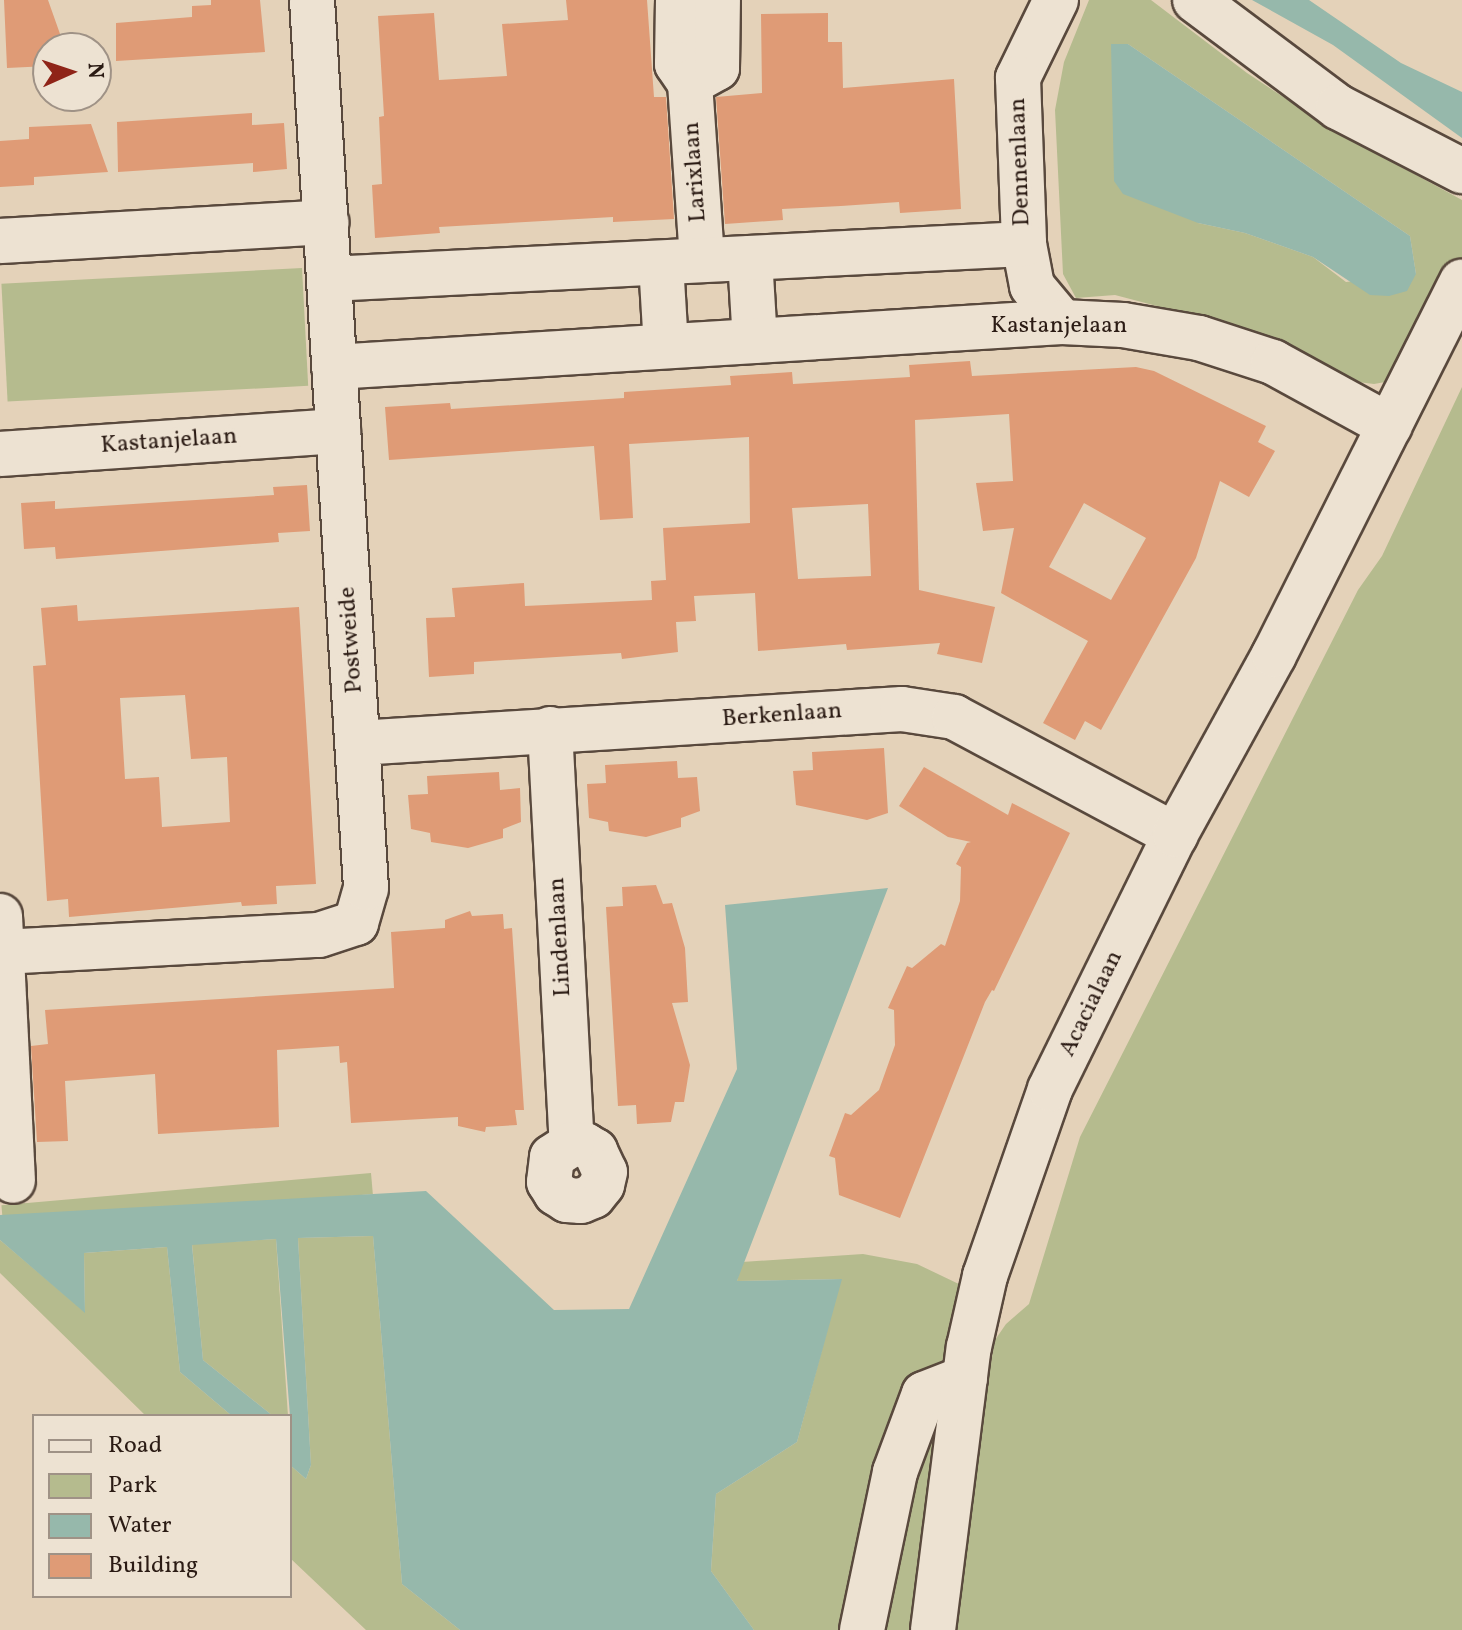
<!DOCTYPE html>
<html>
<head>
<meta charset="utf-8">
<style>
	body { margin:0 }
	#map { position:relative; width:1462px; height:1630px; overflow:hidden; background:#e4d2b9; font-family:Vollkorn,serif }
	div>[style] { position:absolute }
	.green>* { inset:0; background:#b5bb8e; transform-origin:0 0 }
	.water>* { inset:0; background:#96b8ab }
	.building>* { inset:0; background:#df9b76 }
	.roads { filter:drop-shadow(2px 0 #59493d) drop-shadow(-2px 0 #59493d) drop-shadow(0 2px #59493d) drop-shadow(0 -2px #59493d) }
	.minor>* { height:44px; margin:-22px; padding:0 22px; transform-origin:22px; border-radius:22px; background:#ede2d2 }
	span { translate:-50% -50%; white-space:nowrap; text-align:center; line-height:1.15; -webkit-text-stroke:6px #ede2d2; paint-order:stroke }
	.street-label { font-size:24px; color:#2b1b14 }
	.legend { position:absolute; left:32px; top:1414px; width:260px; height:184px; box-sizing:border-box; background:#ede2d2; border:2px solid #9f9286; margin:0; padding:10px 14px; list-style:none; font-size:24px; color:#2b1b14 }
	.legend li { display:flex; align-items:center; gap:16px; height:40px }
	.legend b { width:40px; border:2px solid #9f9286 }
	.north { position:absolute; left:32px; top:32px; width:80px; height:80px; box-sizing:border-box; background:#ede2d2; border:2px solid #9f9286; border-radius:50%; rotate:87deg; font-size:22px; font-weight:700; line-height:32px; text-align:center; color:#2b1b14 }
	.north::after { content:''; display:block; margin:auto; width:28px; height:36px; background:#8f2418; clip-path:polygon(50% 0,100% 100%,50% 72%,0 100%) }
</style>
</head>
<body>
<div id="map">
	<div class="green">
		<div style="clip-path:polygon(evenodd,1089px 0,1151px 0,1247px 73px,1332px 129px,1462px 200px,1462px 264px,1402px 379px,1374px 384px,1350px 381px,1267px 335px,1115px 295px,1076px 298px,1063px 274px,1055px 110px,1064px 62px,1089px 0,1111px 44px,1128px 44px,1410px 236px,1416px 274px,1346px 282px,1313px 257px,1245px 233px,1198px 223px,1111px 44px)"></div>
		<div style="left:302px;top:268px;width:118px;height:301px;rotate:87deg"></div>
		<div style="clip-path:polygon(1462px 387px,1462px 1630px,954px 1630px,980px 1425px,995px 1340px,1006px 1324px,1029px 1304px,1080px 1137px,1358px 590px,1382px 556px)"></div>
		<div style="left:371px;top:1173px;width:21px;height:371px;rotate:85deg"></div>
		<div style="clip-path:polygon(373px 1236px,402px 1584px,460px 1630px,366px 1630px,290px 1558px,290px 1465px,306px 1479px,311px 1465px,298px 1238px)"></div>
		<div style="clip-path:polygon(276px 1239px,288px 1416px,273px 1416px,203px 1360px,192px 1244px)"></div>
		<div style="clip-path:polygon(0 1240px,85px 1312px,84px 1253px,167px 1247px,180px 1372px,232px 1416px,146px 1416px,0 1273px)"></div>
		<div style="clip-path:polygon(863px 1254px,917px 1264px,963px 1286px,950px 1362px,853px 1630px,754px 1630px,711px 1571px,716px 1494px,797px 1442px,841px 1279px,737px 1281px,742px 1262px)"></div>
		<div style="clip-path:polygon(942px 1416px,915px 1630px,876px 1630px,924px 1432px)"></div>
	</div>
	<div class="water">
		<div style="clip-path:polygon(1252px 0,1309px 0,1401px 63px,1462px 92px,1462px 138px,1333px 45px)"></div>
		<div style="clip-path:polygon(1111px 44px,1128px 44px,1410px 236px,1416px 274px,1407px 291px,1389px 296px,1370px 295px,1313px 257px,1245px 233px,1198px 223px,1123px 194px,1114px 181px)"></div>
		<div style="clip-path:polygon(888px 888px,737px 1281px,842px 1279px,797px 1442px,716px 1494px,711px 1571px,754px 1630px,460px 1630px,402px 1584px,373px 1236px,298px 1238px,311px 1465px,306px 1479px,290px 1465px,290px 1416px,276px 1239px,192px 1245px,203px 1360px,273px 1416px,232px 1416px,180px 1372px,167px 1247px,84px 1253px,85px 1313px,0 1240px,0 1215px,426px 1191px,554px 1310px,629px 1309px,737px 1069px,725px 905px)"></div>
	</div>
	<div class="building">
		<div style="clip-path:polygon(4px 0,48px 0,65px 48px,48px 48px,48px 66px,7px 68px)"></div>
		<div style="clip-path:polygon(211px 0,260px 0,265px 52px,116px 61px,116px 23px,192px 17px,192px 6px,211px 5px)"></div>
		<div style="clip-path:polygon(566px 0,647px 0,654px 97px,666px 97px,674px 219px,613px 222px,613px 217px,474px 225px,439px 227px,440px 233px,375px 238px,372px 185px,382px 184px,379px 117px,384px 116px,378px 16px,434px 13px,439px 80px,507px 76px,502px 24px,568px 20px)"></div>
		<div style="clip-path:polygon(828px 13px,828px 42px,842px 42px,843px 88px,954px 79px,961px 209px,900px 213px,899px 202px,841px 206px,782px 209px,783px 220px,725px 224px,716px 97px,762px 93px,761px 14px)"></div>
		<div style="clip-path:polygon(252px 113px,252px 125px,284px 123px,287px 169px,253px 172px,253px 163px,118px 172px,117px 122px)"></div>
		<div style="clip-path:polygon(91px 124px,108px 172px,34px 177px,34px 185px,0 187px,0 141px,29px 139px,29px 127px)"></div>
		<div style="clip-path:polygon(evenodd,970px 361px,972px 376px,1136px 367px,1154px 371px,1266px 426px,1258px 442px,1275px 451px,1249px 497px,1220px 481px,1196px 558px,1101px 730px,1085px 721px,1075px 740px,1043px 723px,1088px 641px,1001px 593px,1014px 528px,983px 531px,976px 483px,1013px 481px,1009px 414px,915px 420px,919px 590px,995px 607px,982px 663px,937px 654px,940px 643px,847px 650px,846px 644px,758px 651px,755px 593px,694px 596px,696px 621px,676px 622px,678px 652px,622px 659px,621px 653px,474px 662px,474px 674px,429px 677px,426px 618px,455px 617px,452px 588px,524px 583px,525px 606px,652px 600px,651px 581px,666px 580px,663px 528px,750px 523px,749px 437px,629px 444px,633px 518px,600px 520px,594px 446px,389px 460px,385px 407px,450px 403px,451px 409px,624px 398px,624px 392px,731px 385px,730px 376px,792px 372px,793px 384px,910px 377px,909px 365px,970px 361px,1084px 503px,1146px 538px,1111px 600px,1049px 567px,1084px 503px,970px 361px,868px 504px,871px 576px,798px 579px,792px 508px,868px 504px)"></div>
		<div style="clip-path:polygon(307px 485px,310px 531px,278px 533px,279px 542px,56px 559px,55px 547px,24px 549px,21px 503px,55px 501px,55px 509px,180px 501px,274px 495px,273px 487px)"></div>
		<div style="clip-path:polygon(evenodd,77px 605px,78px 621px,299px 607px,316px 884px,276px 886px,277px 904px,242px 906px,241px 902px,69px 917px,68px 899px,47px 901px,33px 666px,46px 665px,41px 608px,77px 605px,185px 695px,191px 759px,227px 757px,230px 822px,162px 827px,159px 777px,125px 779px,120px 698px,185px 695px)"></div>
		<div style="clip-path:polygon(884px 748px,888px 813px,867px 820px,796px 805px,793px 771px,813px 770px,812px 752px)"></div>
		<div style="clip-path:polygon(677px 761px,678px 778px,697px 777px,700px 811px,681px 818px,681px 827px,646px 837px,609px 831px,608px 822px,589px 818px,587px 784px,606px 783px,605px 765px)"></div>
		<div style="clip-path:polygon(924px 767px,1008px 815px,1012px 803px,1070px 833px,994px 991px,992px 990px,985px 1002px,900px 1218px,839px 1195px,835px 1158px,829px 1156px,845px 1113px,851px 1115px,879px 1090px,895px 1045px,894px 1010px,888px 1008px,907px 966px,912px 968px,941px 944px,945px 946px,960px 901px,961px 867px,956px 864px,967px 843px,971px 842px,948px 837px,899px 806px)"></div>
		<div style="clip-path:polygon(499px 772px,500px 790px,520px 788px,521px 822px,503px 829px,503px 838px,468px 848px,431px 842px,430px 833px,411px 829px,408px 795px,428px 794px,427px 776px)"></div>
		<div style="clip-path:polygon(656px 885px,663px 904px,672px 903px,685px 948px,688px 1002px,672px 1003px,690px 1065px,684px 1102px,675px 1102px,671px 1122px,637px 1124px,636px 1105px,618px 1106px,606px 907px,623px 906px,622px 887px)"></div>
		<div style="clip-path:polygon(470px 911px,472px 916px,503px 914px,504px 929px,512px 928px,524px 1110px,515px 1110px,517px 1125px,486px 1127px,485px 1132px,458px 1126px,458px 1117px,351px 1123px,347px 1062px,340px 1063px,339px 1046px,277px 1050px,279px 1127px,158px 1134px,155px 1074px,65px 1081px,68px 1141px,37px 1142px,31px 1046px,48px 1044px,45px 1010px,394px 988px,391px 932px,445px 928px,445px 920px)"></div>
	</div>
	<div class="roads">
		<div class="minor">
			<div style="left:678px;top:0;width:64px;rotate:90.9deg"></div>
			<div style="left:677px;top:64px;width:23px;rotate:56deg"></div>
			<div style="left:690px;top:83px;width:177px;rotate:86.1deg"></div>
			<div style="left:1056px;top:0;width:87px;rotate:116deg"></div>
			<div style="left:1018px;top:78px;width:166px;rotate:87.9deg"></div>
			<div style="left:1024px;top:244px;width:43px;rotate:79.2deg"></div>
			<div style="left:1032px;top:286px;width:47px;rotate:50.2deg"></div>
			<div style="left:1195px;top:0;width:179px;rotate:36.8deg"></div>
			<div style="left:1338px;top:107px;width:140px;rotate:27.3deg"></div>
			<div style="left:690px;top:83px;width:31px;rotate:-29deg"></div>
			<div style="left:717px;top:68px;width:68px;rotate:-89.2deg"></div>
			<div style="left:0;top:241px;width:327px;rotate:-3.3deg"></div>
			<div style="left:750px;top:258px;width:83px;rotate:86.6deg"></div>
			<div style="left:661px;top:263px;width:83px;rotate:86.6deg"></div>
			<div style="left:329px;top:279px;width:696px;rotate:-2.88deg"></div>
			<div style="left:334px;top:367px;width:729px;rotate:-3.54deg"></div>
			<div style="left:1062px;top:322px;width:61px;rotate:2.8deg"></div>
			<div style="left:1123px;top:325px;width:77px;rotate:9.7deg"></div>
			<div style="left:1199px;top:338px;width:78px;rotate:18deg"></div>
			<div style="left:1273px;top:362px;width:133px;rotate:28.7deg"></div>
			<div style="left:0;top:454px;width:339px;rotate:-3.9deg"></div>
			<div style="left:550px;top:729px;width:416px;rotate:87deg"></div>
			<div style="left:572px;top:1144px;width:13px;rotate:4deg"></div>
			<div style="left:585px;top:1145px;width:12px;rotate:31deg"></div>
			<div style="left:595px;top:1151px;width:23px;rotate:65deg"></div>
			<div style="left:605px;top:1172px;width:13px;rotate:103deg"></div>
			<div style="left:602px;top:1185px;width:14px;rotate:129deg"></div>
			<div style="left:593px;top:1196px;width:13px;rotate:157deg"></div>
			<div style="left:581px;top:1201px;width:14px;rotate:-176deg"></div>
			<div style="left:567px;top:1200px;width:13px;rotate:-148deg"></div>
			<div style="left:556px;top:1193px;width:13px;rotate:-122deg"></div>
			<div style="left:549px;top:1182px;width:25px;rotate:-83deg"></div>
			<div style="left:552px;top:1157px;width:24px;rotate:-33deg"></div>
			<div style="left:358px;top:743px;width:545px;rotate:-3.58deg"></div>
			<div style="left:902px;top:709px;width:53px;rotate:8.7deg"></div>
			<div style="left:954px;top:717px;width:251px;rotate:28.1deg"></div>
			<div style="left:0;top:916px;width:265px;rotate:87.2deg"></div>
			<div style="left:2px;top:952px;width:317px;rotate:-3.1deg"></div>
			<div style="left:319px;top:935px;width:39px;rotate:-18deg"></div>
			<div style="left:356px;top:923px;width:36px;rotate:-74deg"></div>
			<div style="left:366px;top:888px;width:890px;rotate:-93.48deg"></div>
			<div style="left:862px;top:1630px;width:161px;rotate:-78.2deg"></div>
			<div style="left:895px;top:1472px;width:83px;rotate:-69.6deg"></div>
			<div style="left:924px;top:1394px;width:44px;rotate:-21.3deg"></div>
			<div style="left:933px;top:1630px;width:285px;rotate:-82.8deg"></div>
			<div style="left:969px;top:1347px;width:73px;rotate:-77.3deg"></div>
			<div style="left:985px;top:1276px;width:198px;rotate:-70.8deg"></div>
			<div style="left:1050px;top:1089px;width:283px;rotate:-63.8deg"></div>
			<div style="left:1175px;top:835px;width:205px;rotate:-61.2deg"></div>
			<div style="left:1274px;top:655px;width:418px;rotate:-63.3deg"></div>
		</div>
	</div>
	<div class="street-label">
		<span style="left:1021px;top:162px;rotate:-92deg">Dennenlaan</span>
		<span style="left:696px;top:172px;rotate:-94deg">Larixlaan</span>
		<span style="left:1059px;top:327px">Kastanjelaan</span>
		<span style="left:169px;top:442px;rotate:-4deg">Kastanjelaan</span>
		<span style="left:352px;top:640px;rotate:-94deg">Postweide</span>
		<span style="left:782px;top:716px;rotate:-4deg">Berkenlaan</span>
		<span style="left:561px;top:937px;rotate:-93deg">Lindenlaan</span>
		<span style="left:1092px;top:1004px;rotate:-64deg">Acacialaan</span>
	</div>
	<ul class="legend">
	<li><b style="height:10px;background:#ede2d2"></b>Road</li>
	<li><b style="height:22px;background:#b5bb8e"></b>Park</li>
	<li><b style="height:22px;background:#96b8ab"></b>Water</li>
	<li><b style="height:22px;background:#df9b76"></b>Building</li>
	</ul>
	<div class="north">N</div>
</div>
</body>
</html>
